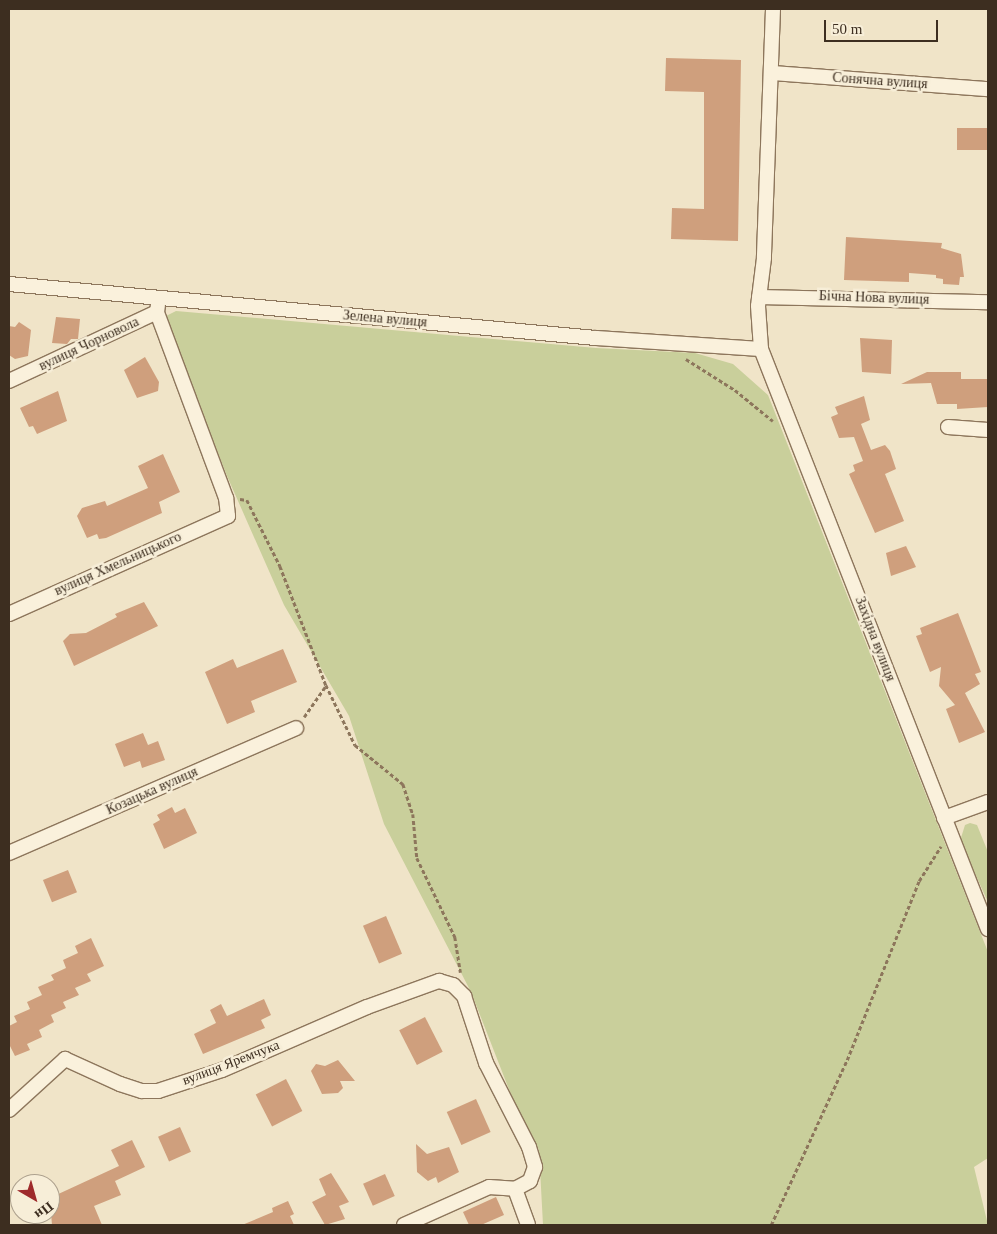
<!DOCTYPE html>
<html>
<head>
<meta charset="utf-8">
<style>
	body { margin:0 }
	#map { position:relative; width:997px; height:1234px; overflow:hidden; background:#f0e4c8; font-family:Georgia,serif }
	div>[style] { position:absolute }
	.green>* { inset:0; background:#c9cf9b }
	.building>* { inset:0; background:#cf9f7d; transform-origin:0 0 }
	.path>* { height:2.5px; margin-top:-1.25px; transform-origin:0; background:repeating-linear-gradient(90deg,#8d765c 0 4px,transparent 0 6.5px) }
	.roads { filter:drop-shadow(1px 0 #8d765c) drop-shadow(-1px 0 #8d765c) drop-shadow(0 1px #8d765c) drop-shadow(0 -1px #8d765c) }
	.minor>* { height:14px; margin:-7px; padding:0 7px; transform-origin:7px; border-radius:7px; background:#faf1dc }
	span { translate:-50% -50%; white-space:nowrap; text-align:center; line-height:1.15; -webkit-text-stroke:5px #f7eed8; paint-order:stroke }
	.street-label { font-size:14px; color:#3d2e20 }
	.frame { position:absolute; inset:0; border:10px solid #3d2e20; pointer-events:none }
	.north { position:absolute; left:10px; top:1174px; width:50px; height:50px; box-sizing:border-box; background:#f7eed8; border:1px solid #ada18e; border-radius:50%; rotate:142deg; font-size:14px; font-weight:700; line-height:20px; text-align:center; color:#3d2e20 }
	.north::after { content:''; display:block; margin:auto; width:18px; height:22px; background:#9e2a2b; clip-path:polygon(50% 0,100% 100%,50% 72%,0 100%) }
	.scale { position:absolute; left:824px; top:20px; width:114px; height:22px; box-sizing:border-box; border:2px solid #3d2e20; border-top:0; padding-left:6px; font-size:15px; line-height:18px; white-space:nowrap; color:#3d2e20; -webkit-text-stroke:4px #f7eed8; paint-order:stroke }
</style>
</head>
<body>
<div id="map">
	<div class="green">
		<div style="clip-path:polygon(176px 311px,596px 348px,695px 353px,733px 364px,768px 395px,988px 952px,988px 1158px,974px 1167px,988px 1225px,543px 1225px,539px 1150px,512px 1097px,471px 992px,384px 824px,349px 716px,284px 605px,227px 476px,164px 317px)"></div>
		<div style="clip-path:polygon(970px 823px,977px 825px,988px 852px,988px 902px,960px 841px,965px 825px)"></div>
	</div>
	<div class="building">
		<div style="clip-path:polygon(666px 58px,741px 60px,738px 241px,671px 239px,672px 208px,704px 209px,704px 92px,665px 91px)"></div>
		<div style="left:957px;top:128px;width:31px;height:22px"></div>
		<div style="clip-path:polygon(846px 237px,942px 243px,941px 248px,961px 254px,964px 277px,960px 277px,959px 285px,943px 284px,943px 279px,936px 278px,936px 275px,909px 273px,909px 282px,844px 280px)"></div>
		<div style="clip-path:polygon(56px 317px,80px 319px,78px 339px,71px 339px,67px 344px,52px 343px)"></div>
		<div style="clip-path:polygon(19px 322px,31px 330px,28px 356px,15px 359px,9px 355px,9px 326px,15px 327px)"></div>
		<div style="clip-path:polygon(860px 338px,892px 340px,891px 374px,862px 372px)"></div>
		<div style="clip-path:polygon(145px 357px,159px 382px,158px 391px,137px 398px,124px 370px)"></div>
		<div style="clip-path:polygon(927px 372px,961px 372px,961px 379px,988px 379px,988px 407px,957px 409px,957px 404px,937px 404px,931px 383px,901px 384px)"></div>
		<div style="clip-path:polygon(58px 391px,67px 421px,37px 434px,33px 426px,29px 427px,20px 408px)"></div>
		<div style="clip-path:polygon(864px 396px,870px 420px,861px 424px,871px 450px,885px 445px,890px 451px,896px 469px,885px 474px,904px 521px,875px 533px,849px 474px,855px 471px,853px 465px,863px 461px,854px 437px,839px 438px,831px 417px,838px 414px,835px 407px)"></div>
		<div style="clip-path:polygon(163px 454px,180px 492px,159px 502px,162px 513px,106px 538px,99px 539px,97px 534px,87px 538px,77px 516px,82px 508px,105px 501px,107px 506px,148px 488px,138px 466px)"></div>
		<div style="clip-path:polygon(906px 546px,916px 567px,891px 576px,886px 553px)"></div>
		<div style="clip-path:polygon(144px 602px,158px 626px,74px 666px,63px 641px,70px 634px,86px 633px,117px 617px,115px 614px)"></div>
		<div style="clip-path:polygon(958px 613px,981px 672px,975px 674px,980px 684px,965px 693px,985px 732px,959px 743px,946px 709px,955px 705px,939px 686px,941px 667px,930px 672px,916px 636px,922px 634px,920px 628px)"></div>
		<div style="clip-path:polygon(283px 649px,297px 682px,251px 701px,255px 712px,227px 724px,205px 672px,233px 659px,237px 668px)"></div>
		<div style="clip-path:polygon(143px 733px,148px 745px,158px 741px,165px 760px,142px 768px,140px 761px,124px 767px,115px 744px)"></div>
		<div style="clip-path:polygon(172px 807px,175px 813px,185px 808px,197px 833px,164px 849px,153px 824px,160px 820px,157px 815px)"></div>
		<div style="left:68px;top:870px;width:24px;height:27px;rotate:68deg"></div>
		<div style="left:386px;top:916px;width:41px;height:25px;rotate:67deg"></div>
		<div style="clip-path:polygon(91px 938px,104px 966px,87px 974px,91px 981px,75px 988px,79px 995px,63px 1002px,66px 1008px,51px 1015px,54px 1022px,39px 1030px,42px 1037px,27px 1044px,30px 1050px,15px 1056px,9px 1044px,9px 1026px,17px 1022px,14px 1016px,30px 1009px,27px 1002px,42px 995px,38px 987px,54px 980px,51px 975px,66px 968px,63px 960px,78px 953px,75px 946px)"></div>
		<div style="clip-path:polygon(264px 999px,271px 1015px,261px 1020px,265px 1028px,203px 1054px,194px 1034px,216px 1023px,210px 1010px,221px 1004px,227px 1016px)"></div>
		<div style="left:425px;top:1017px;width:39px;height:29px;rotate:63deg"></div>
		<div style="clip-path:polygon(338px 1060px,355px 1081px,340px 1081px,343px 1088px,338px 1093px,322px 1094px,311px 1071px,316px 1064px,325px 1066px)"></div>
		<div style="left:286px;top:1079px;width:36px;height:34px;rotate:63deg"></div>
		<div style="left:476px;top:1099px;width:36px;height:32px;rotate:66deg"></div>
		<div style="left:180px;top:1127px;width:27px;height:24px;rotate:66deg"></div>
		<div style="clip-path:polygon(132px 1140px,145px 1167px,115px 1181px,121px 1195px,94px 1206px,102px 1225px,52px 1225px,50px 1201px,54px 1196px,119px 1166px,111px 1150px)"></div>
		<div style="clip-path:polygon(416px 1144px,427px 1154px,449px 1147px,459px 1172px,438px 1183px,436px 1177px,428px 1181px,417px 1172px)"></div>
		<div style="clip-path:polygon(331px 1173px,349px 1202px,339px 1206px,345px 1219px,325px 1225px,312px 1202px,326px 1195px,319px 1179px)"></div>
		<div style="left:385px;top:1174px;width:24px;height:24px;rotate:66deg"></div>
		<div style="clip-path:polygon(496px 1197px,504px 1215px,481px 1225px,469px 1225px,463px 1212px)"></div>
		<div style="clip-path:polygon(288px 1201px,294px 1214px,290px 1216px,294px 1225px,242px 1225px,273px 1212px,272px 1208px)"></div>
	</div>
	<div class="path">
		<div style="left:686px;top:359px;width:58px;rotate:32.3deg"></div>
		<div style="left:735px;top:390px;width:49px;rotate:39.2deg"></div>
		<div style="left:240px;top:499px;width:7px;rotate:8deg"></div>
		<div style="left:247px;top:500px;width:74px;rotate:63.4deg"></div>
		<div style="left:280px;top:566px;width:128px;rotate:68.9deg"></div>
		<div style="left:326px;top:685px;width:67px;rotate:64.2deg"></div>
		<div style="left:355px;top:745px;width:62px;rotate:39.1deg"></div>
		<div style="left:403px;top:784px;width:32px;rotate:72deg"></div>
		<div style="left:413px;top:814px;width:44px;rotate:84.8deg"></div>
		<div style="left:417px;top:858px;width:88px;rotate:64.3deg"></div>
		<div style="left:455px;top:937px;width:36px;rotate:81deg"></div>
		<div style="left:304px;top:717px;width:39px;rotate:-55deg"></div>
		<div style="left:771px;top:1225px;width:182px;rotate:-65.3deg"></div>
		<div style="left:847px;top:1060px;width:193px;rotate:-68.1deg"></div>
		<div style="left:919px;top:881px;width:41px;rotate:-57.8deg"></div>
	</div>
	<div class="roads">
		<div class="minor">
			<div style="left:773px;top:9px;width:249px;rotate:92.1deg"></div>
			<div style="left:764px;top:258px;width:48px;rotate:97.1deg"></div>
			<div style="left:758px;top:306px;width:43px;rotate:86deg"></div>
			<div style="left:761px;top:349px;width:623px;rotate:68.63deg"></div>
			<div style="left:773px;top:73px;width:216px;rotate:4.3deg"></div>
			<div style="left:9px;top:284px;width:589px;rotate:5.26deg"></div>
			<div style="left:596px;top:338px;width:165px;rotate:3.8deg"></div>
			<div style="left:759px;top:297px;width:229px;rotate:1.3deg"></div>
			<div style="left:9px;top:381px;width:163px;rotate:-25deg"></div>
			<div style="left:157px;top:312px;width:7px;rotate:-82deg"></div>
			<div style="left:948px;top:427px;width:40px;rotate:4.3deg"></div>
			<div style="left:9px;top:614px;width:240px;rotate:-24.1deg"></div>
			<div style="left:228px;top:516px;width:18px;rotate:-96deg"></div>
			<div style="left:226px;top:498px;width:198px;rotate:-110.4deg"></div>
			<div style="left:944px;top:818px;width:47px;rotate:-20deg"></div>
			<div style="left:9px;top:853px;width:313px;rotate:-23.5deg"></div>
			<div style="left:9px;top:1110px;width:76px;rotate:-42.3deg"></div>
			<div style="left:65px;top:1059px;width:60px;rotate:24.4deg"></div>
			<div style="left:120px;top:1084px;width:23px;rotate:18deg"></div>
			<div style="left:142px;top:1091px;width:16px"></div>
			<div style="left:158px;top:1091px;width:67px;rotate:-18.2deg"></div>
			<div style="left:222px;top:1070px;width:158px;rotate:-23.5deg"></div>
			<div style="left:367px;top:1007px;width:77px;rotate:-19.9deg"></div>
			<div style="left:439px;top:981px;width:15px;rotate:16deg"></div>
			<div style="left:453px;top:985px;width:16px;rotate:45deg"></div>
			<div style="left:464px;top:996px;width:71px;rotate:71.8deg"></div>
			<div style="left:486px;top:1063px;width:94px;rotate:62.9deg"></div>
			<div style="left:529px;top:1147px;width:21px;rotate:73deg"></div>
			<div style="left:535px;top:1167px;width:15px;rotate:110deg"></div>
			<div style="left:530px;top:1181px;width:17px;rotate:152deg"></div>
			<div style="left:515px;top:1189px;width:38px;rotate:70deg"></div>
			<div style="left:404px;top:1225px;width:93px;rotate:-24.1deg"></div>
			<div style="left:489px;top:1187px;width:26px;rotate:4deg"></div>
		</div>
	</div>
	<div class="street-label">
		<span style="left:880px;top:81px;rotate:4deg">Сонячна вулиця</span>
		<span style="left:874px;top:298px;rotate:2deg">Бічна Нова вулиця</span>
		<span style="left:385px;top:319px;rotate:5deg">Зелена вулиця</span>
		<span style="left:89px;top:344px;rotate:-25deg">вулиця Чорновола</span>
		<span style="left:118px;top:564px;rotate:-24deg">вулиця Хмельницького</span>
		<span style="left:875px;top:639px;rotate:69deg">Західна вулиця</span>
		<span style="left:152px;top:791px;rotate:-24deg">Козацька вулиця</span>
		<span style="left:231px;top:1063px;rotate:-21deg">вулиця Яремчука</span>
	</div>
	<div class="frame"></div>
	<div class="north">Пн</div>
	<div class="scale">50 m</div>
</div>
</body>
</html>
